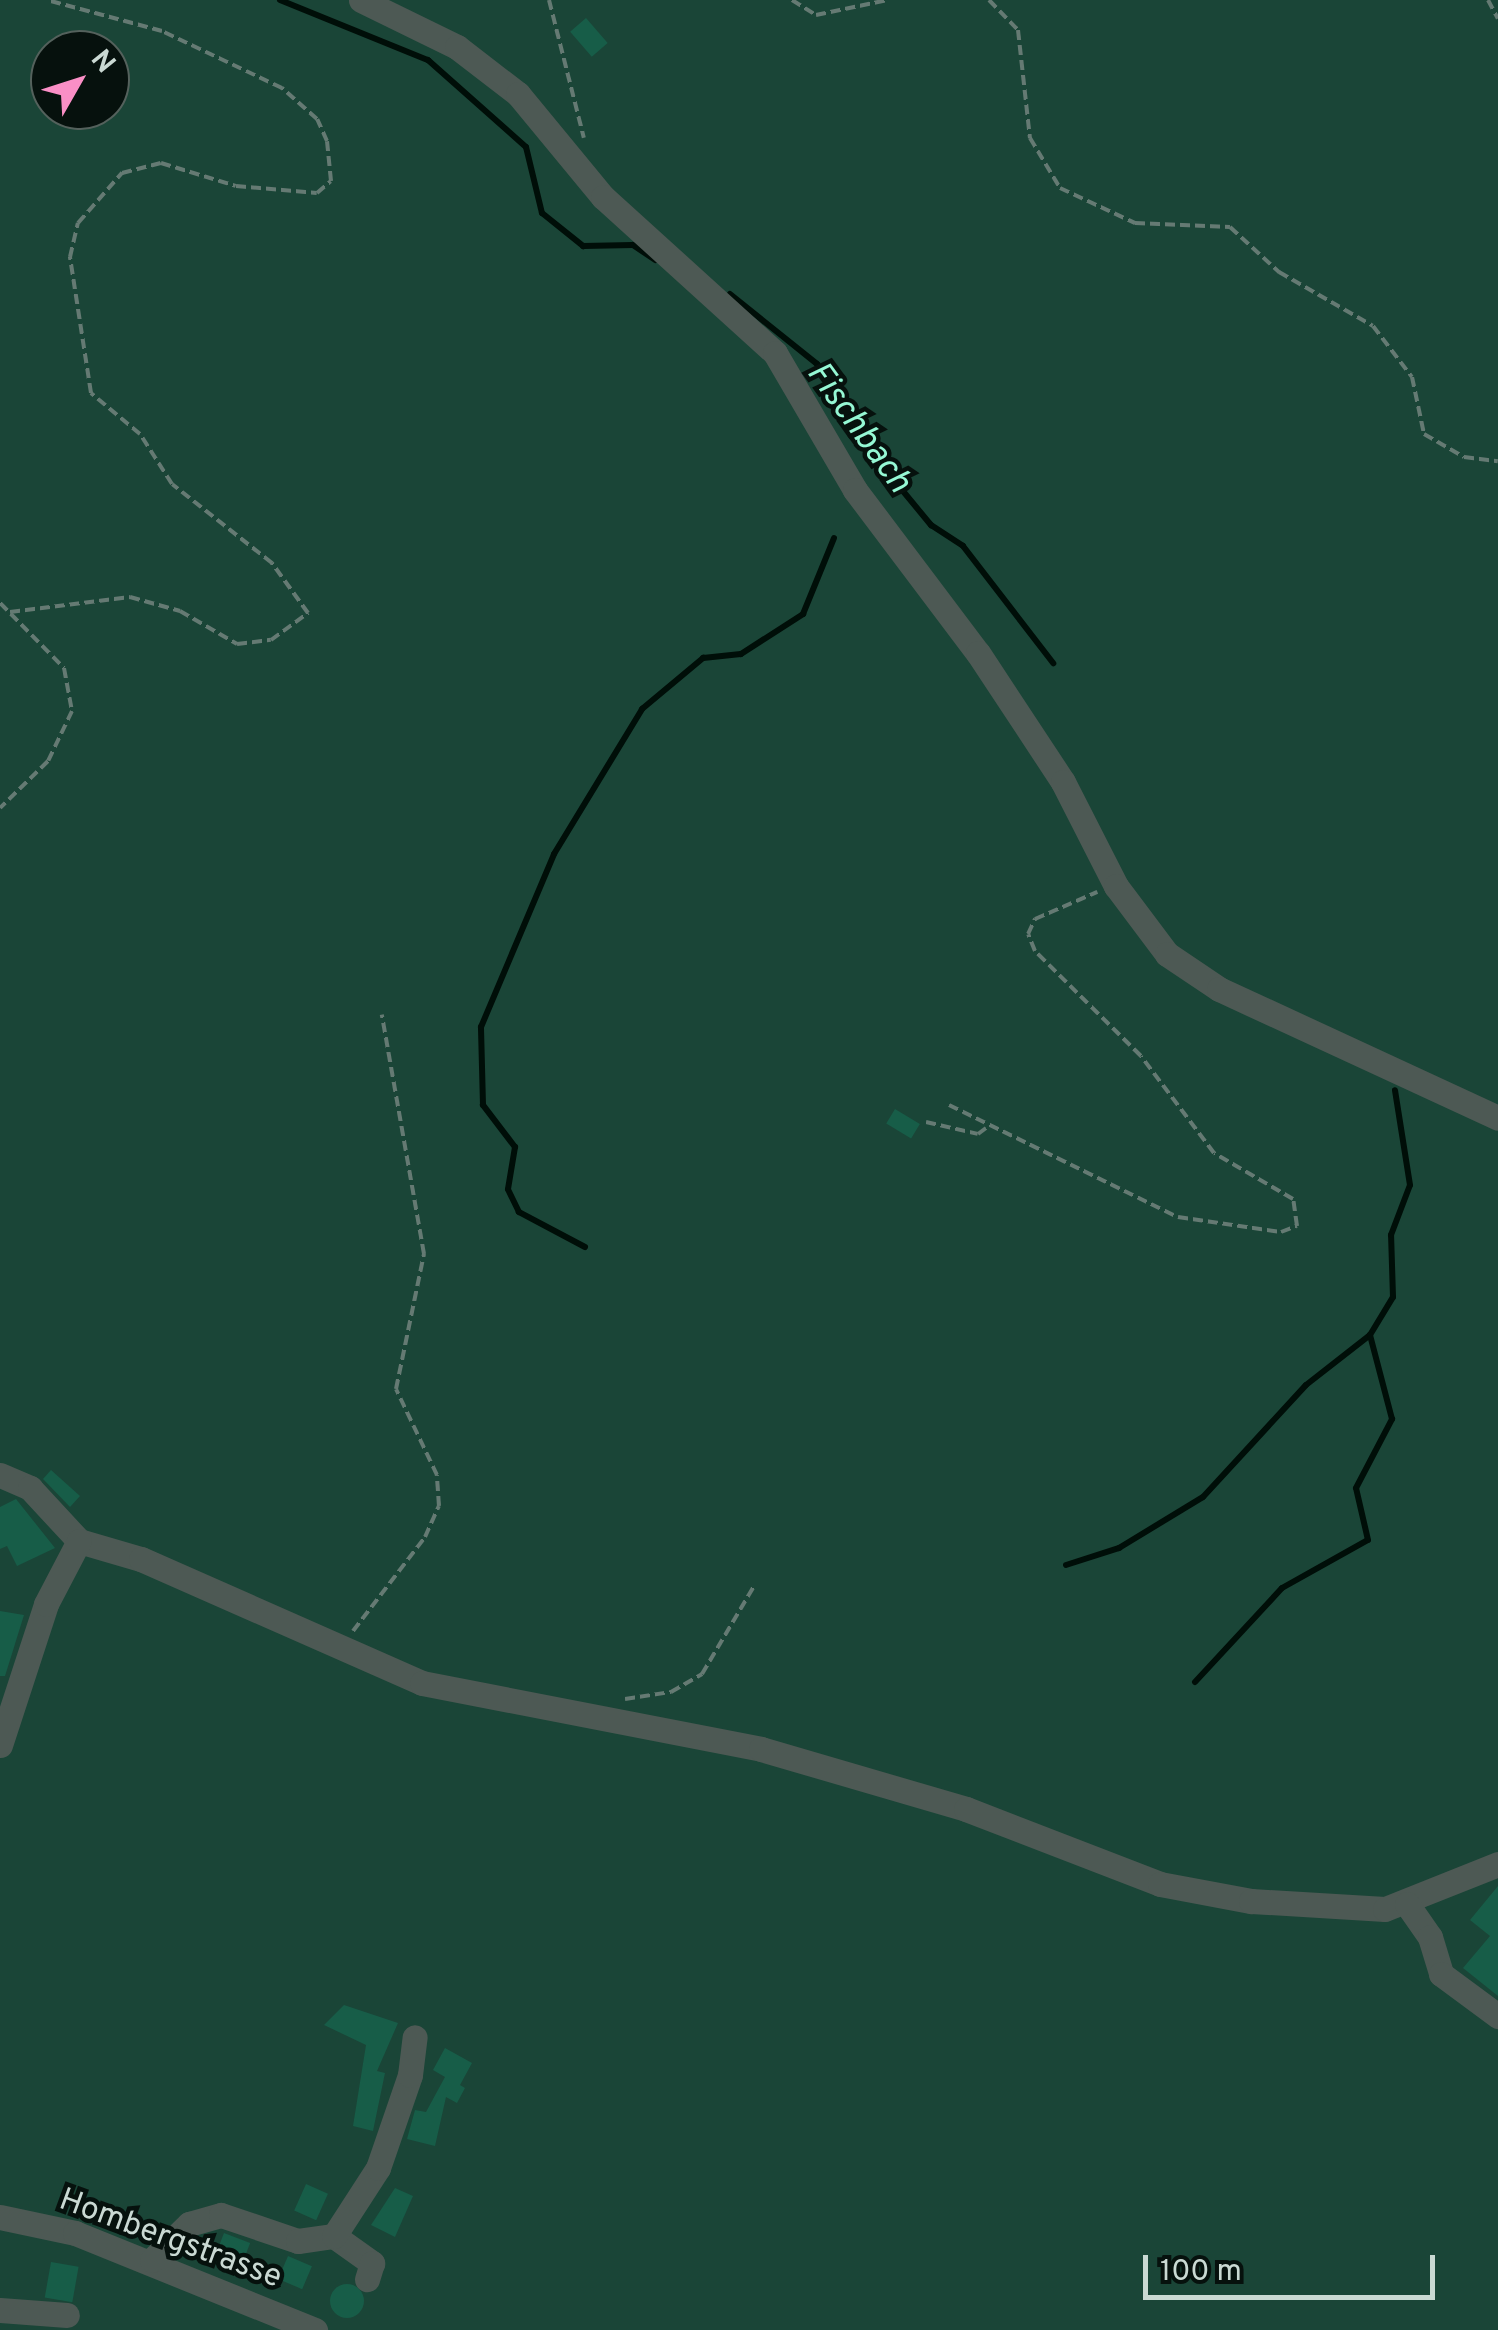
<!DOCTYPE html>
<html>
<head>
<meta charset="utf-8">
<style>
	body { margin:0 }
	#map { position:relative; width:1498px; height:2330px; overflow:hidden; background:#112b22; font-family:Overpass,sans-serif }
	div>[style] { position:absolute }
	.green>* { inset:0; background:#1a4537 }
	.stream>* { height:6px; margin:-3px; padding:0 3px; transform-origin:3px; border-radius:3px; background:#000e08 }
	.building>* { inset:0; background:#175d48; transform-origin:0 0 }
	.round { border-radius:50% }
	.path>* { height:4px; margin-top:-2px; transform-origin:0; background:repeating-linear-gradient(90deg,#657a73 0 10px,transparent 0 15px) }
	.minor>* { height:25px; margin:-12.5px; padding:0 12.5px; transform-origin:12.5px; border-radius:12.5px; background:#4d5954 }
	span { translate:-50% -50%; white-space:nowrap; text-align:center; line-height:1.15; -webkit-text-stroke:9px #06110d; paint-order:stroke }
	.street-label { font-size:32px; color:#cad9d3 }
	.water-label { font-size:35px; color:#95f8d4; font-style:italic }
	.north { position:absolute; left:30px; top:30px; width:100px; height:100px; box-sizing:border-box; background:#06110d; border:2px solid #54615c; border-radius:50%; rotate:51deg; font-size:28px; font-weight:700; line-height:40px; text-align:center; color:#cad9d3 }
	.north::after { content:''; display:block; margin:auto; width:35px; height:45px; background:#fa8fc6; clip-path:polygon(50% 0,100% 100%,50% 72%,0 100%) }
	.scale { position:absolute; left:1143px; top:2255px; width:292px; height:45px; box-sizing:border-box; border:5px solid #cad9d3; border-top:0; padding-left:12px; font-size:30px; line-height:35px; white-space:nowrap; color:#cad9d3; -webkit-text-stroke:8px #06110d; paint-order:stroke }
</style>
</head>
<body>
<div id="map">
	<div class="green">
		<div style="clip-path:polygon(evenodd,0 0,1498px 0,1498px 2330px,0 2330px,0 0,50px 50px,110px 50px,110px 110px,50px 110px,50px 50px)"></div>
	</div>
	<div class="stream">
		<div style="left:280px;top:0;width:160px;rotate:22.1deg"></div>
		<div style="left:428px;top:60px;width:131px;rotate:41.6deg"></div>
		<div style="left:526px;top:147px;width:68px;rotate:76.4deg"></div>
		<div style="left:542px;top:213px;width:53px;rotate:38.8deg"></div>
		<div style="left:583px;top:246px;width:50px;rotate:-1.1deg"></div>
		<div style="left:633px;top:245px;width:27px;rotate:34deg"></div>
		<div style="left:730px;top:294px;width:112px;rotate:38.8deg"></div>
		<div style="left:817px;top:364px;width:94px;rotate:59.3deg"></div>
		<div style="left:865px;top:445px;width:104px;rotate:50.5deg"></div>
		<div style="left:931px;top:525px;width:38px;rotate:33deg"></div>
		<div style="left:963px;top:546px;width:148px;rotate:52.4deg"></div>
		<div style="left:585px;top:1247px;width:75px;rotate:-152.1deg"></div>
		<div style="left:519px;top:1212px;width:25px;rotate:-116deg"></div>
		<div style="left:508px;top:1189px;width:43px;rotate:-80.5deg"></div>
		<div style="left:515px;top:1147px;width:53px;rotate:-127.3deg"></div>
		<div style="left:483px;top:1105px;width:78px;rotate:-91.5deg"></div>
		<div style="left:481px;top:1027px;width:188px;rotate:-67.1deg"></div>
		<div style="left:554px;top:854px;width:170px;rotate:-58.7deg"></div>
		<div style="left:642px;top:709px;width:80px;rotate:-39.9deg"></div>
		<div style="left:703px;top:658px;width:38px;rotate:-6deg"></div>
		<div style="left:741px;top:654px;width:74px;rotate:-32.8deg"></div>
		<div style="left:803px;top:614px;width:82px;rotate:-67.8deg"></div>
		<div style="left:1066px;top:1565px;width:56px;rotate:-17.8deg"></div>
		<div style="left:1119px;top:1548px;width:98px;rotate:-31.3deg"></div>
		<div style="left:1203px;top:1497px;width:152px;rotate:-47.4deg"></div>
		<div style="left:1306px;top:1385px;width:81px;rotate:-38deg"></div>
		<div style="left:1370px;top:1335px;width:44px;rotate:-58.8deg"></div>
		<div style="left:1393px;top:1297px;width:62px;rotate:-91.8deg"></div>
		<div style="left:1391px;top:1235px;width:53px;rotate:-69.2deg"></div>
		<div style="left:1410px;top:1185px;width:96px;rotate:-99deg"></div>
		<div style="left:1195px;top:1682px;width:128px;rotate:-47.2deg"></div>
		<div style="left:1282px;top:1588px;width:98px;rotate:-29.2deg"></div>
		<div style="left:1368px;top:1540px;width:53px;rotate:-103deg"></div>
		<div style="left:1356px;top:1488px;width:78px;rotate:-62.4deg"></div>
		<div style="left:1392px;top:1419px;width:87px;rotate:-104.7deg"></div>
	</div>
	<div class="building">
		<div style="left:586px;top:18px;width:33px;height:21px;rotate:49deg"></div>
		<div style="left:895px;top:1109px;width:29px;height:17px;rotate:31deg"></div>
		<div style="clip-path:polygon(51px 1470px,80px 1496px,70px 1507px,43px 1479px)"></div>
		<div style="clip-path:polygon(16px 1499px,55px 1548px,17px 1566px,7px 1546px,0 1549px,0 1507px)"></div>
		<div style="clip-path:polygon(0 1611px,24px 1615px,5px 1676px,0 1676px)"></div>
		<div style="clip-path:polygon(1498px 1886px,1498px 1996px,1463px 1968px,1490px 1936px,1470px 1920px)"></div>
		<div style="clip-path:polygon(344px 2005px,398px 2023px,377px 2071px,385px 2073px,373px 2131px,353px 2126px,366px 2045px,324px 2025px)"></div>
		<div style="clip-path:polygon(445px 2048px,472px 2063px,460px 2085px,465px 2088px,457px 2103px,446px 2097px,435px 2146px,407px 2139px,415px 2110px,426px 2112px,445px 2077px,433px 2070px)"></div>
		<div style="left:306px;top:2184px;width:24px;height:29px;rotate:24deg"></div>
		<div style="clip-path:polygon(395px 2188px,413px 2196px,395px 2237px,371px 2225px)"></div>
		<div style="left:224px;top:2233px;width:28px;height:23px;rotate:21deg"></div>
		<div style="left:288px;top:2256px;width:26px;height:25px;rotate:23deg"></div>
		<div style="left:51px;top:2262px;width:28px;height:36px;rotate:10deg"></div>
		<div class="round" style="left:330px;top:2284px;width:34px;height:34px"></div>
	</div>
	<div class="path">
		<div style="left:549px;top:0;width:142px;rotate:75.8deg"></div>
		<div style="left:792px;top:0;width:28px;rotate:32deg"></div>
		<div style="left:816px;top:15px;width:73px;rotate:-11.9deg"></div>
		<div style="left:989px;top:0;width:42px;rotate:46deg"></div>
		<div style="left:1018px;top:30px;width:109px;rotate:83.7deg"></div>
		<div style="left:1030px;top:138px;width:58px;rotate:59deg"></div>
		<div style="left:1060px;top:188px;width:83px;rotate:25deg"></div>
		<div style="left:1135px;top:223px;width:95px;rotate:2.4deg"></div>
		<div style="left:1230px;top:227px;width:67px;rotate:42.6deg"></div>
		<div style="left:1279px;top:272px;width:108px;rotate:29.9deg"></div>
		<div style="left:1373px;top:326px;width:64px;rotate:52.6deg"></div>
		<div style="left:1412px;top:377px;width:58px;rotate:78.1deg"></div>
		<div style="left:1424px;top:434px;width:46px;rotate:29.9deg"></div>
		<div style="left:1464px;top:457px;width:34px;rotate:7deg"></div>
		<div style="left:1488px;top:0;width:21px;rotate:62deg"></div>
		<div style="left:0;top:603px;width:91px;rotate:45.4deg"></div>
		<div style="left:64px;top:668px;width:44px;rotate:79.5deg"></div>
		<div style="left:72px;top:711px;width:55px;rotate:115.6deg"></div>
		<div style="left:48px;top:761px;width:67px;rotate:135.6deg"></div>
		<div style="left:10px;top:612px;width:121px;rotate:-7.1deg"></div>
		<div style="left:130px;top:597px;width:52px;rotate:15.6deg"></div>
		<div style="left:180px;top:611px;width:66px;rotate:30.1deg"></div>
		<div style="left:237px;top:644px;width:34px;rotate:-7deg"></div>
		<div style="left:271px;top:640px;width:46px;rotate:-36.1deg"></div>
		<div style="left:308px;top:613px;width:62px;rotate:-125.8deg"></div>
		<div style="left:272px;top:563px;width:127px;rotate:-141.7deg"></div>
		<div style="left:172px;top:484px;width:59px;rotate:-122.6deg"></div>
		<div style="left:140px;top:434px;width:64px;rotate:-140.1deg"></div>
		<div style="left:91px;top:393px;width:138px;rotate:-98.8deg"></div>
		<div style="left:70px;top:257px;width:35px;rotate:-77deg"></div>
		<div style="left:78px;top:223px;width:67px;rotate:-48.7deg"></div>
		<div style="left:122px;top:173px;width:40px;rotate:-14.4deg"></div>
		<div style="left:161px;top:163px;width:78px;rotate:17deg"></div>
		<div style="left:236px;top:186px;width:81px;rotate:4.9deg"></div>
		<div style="left:317px;top:193px;width:18px;rotate:-41deg"></div>
		<div style="left:331px;top:181px;width:40px;rotate:-95.7deg"></div>
		<div style="left:327px;top:141px;width:24px;rotate:-114deg"></div>
		<div style="left:317px;top:119px;width:47px;rotate:-138.5deg"></div>
		<div style="left:282px;top:88px;width:133px;rotate:-154.6deg"></div>
		<div style="left:162px;top:31px;width:119px;rotate:-164.9deg"></div>
		<div style="left:949px;top:1105px;width:255px;rotate:26.1deg"></div>
		<div style="left:1178px;top:1217px;width:104px;rotate:8.3deg"></div>
		<div style="left:1281px;top:1232px;width:17px;rotate:-21deg"></div>
		<div style="left:1297px;top:1226px;width:27px;rotate:-98deg"></div>
		<div style="left:1293px;top:1199px;width:91px;rotate:-149.8deg"></div>
		<div style="left:1214px;top:1153px;width:121px;rotate:-127deg"></div>
		<div style="left:1141px;top:1056px;width:149px;rotate:-135.3deg"></div>
		<div style="left:1035px;top:951px;width:18px;rotate:-112deg"></div>
		<div style="left:1028px;top:934px;width:17px;rotate:-65deg"></div>
		<div style="left:1035px;top:919px;width:68px;rotate:-23.5deg"></div>
		<div style="left:926px;top:1122px;width:53px;rotate:13deg"></div>
		<div style="left:978px;top:1134px;width:10px;rotate:-37deg"></div>
		<div style="left:353px;top:1631px;width:118px;rotate:-52.5deg"></div>
		<div style="left:425px;top:1537px;width:34px;rotate:-66deg"></div>
		<div style="left:439px;top:1506px;width:31px;rotate:-94deg"></div>
		<div style="left:437px;top:1475px;width:95px;rotate:-115.5deg"></div>
		<div style="left:396px;top:1389px;width:138px;rotate:-78.3deg"></div>
		<div style="left:424px;top:1254px;width:243px;rotate:-100deg"></div>
		<div style="left:625px;top:1699px;width:47px;rotate:-8.7deg"></div>
		<div style="left:671px;top:1692px;width:36px;rotate:-30deg"></div>
		<div style="left:702px;top:1674px;width:102px;rotate:-59.4deg"></div>
	</div>
	<div class="minor">
		<div style="left:361px;top:0;width:107px;rotate:26.1deg"></div>
		<div style="left:457px;top:47px;width:77px;rotate:37.6deg"></div>
		<div style="left:518px;top:94px;width:134px;rotate:50.5deg"></div>
		<div style="left:603px;top:197px;width:232px;rotate:42.2deg"></div>
		<div style="left:775px;top:353px;width:159px;rotate:59.7deg"></div>
		<div style="left:855px;top:490px;width:204px;rotate:53deg"></div>
		<div style="left:978px;top:653px;width:154px;rotate:56.6deg"></div>
		<div style="left:1063px;top:782px;width:117px;rotate:63deg"></div>
		<div style="left:1116px;top:886px;width:85px;rotate:53.1deg"></div>
		<div style="left:1167px;top:954px;width:63px;rotate:33.9deg"></div>
		<div style="left:1219px;top:989px;width:307px;rotate:24.8deg"></div>
		<div style="left:0;top:1475px;width:33px;rotate:23deg"></div>
		<div style="left:30px;top:1488px;width:72px;rotate:47.2deg"></div>
		<div style="left:79px;top:1541px;width:65px;rotate:16.2deg"></div>
		<div style="left:141px;top:1559px;width:307px;rotate:23.8deg"></div>
		<div style="left:422px;top:1683px;width:345px;rotate:11deg"></div>
		<div style="left:761px;top:1749px;width:214px;rotate:16.3deg"></div>
		<div style="left:966px;top:1809px;width:208px;rotate:21.1deg"></div>
		<div style="left:1160px;top:1884px;width:93px;rotate:10.6deg"></div>
		<div style="left:1251px;top:1901px;width:134px;rotate:3.4deg"></div>
		<div style="left:1385px;top:1909px;width:122px;rotate:-21.7deg"></div>
		<div style="left:0;top:1745px;width:148px;rotate:-71.9deg"></div>
		<div style="left:46px;top:1604px;width:71px;rotate:-62.4deg"></div>
		<div style="left:1407px;top:1904px;width:40px;rotate:55.1deg"></div>
		<div style="left:1430px;top:1937px;width:39px;rotate:73deg"></div>
		<div style="left:1441px;top:1974px;width:71px;rotate:36.4deg"></div>
		<div style="left:0;top:2217px;width:77px;rotate:12deg"></div>
		<div style="left:75px;top:2233px;width:259px;rotate:22deg"></div>
		<div style="left:334px;top:2236px;width:47px;rotate:35.4deg"></div>
		<div style="left:372px;top:2263px;width:17px;rotate:107deg"></div>
		<div style="left:152px;top:2260px;width:52px;rotate:-44.2deg"></div>
		<div style="left:189px;top:2224px;width:33px;rotate:-16deg"></div>
		<div style="left:221px;top:2215px;width:81px;rotate:18.7deg"></div>
		<div style="left:298px;top:2241px;width:36px;rotate:-8deg"></div>
		<div style="left:334px;top:2236px;width:81px;rotate:-57.1deg"></div>
		<div style="left:378px;top:2168px;width:98px;rotate:-71deg"></div>
		<div style="left:410px;top:2075px;width:38px;rotate:-83deg"></div>
		<div style="left:0;top:2310px;width:67px;rotate:4.3deg"></div>
	</div>
	<div class="street-label">
		<span style="left:170px;top:2240px;rotate:20deg">Hombergstrasse</span>
	</div>
	<div class="water-label">
		<span style="left:858px;top:428px;rotate:54deg">Fischbach</span>
	</div>
	<div class="north">N</div>
	<div class="scale">100 m</div>
</div>
</body>
</html>
